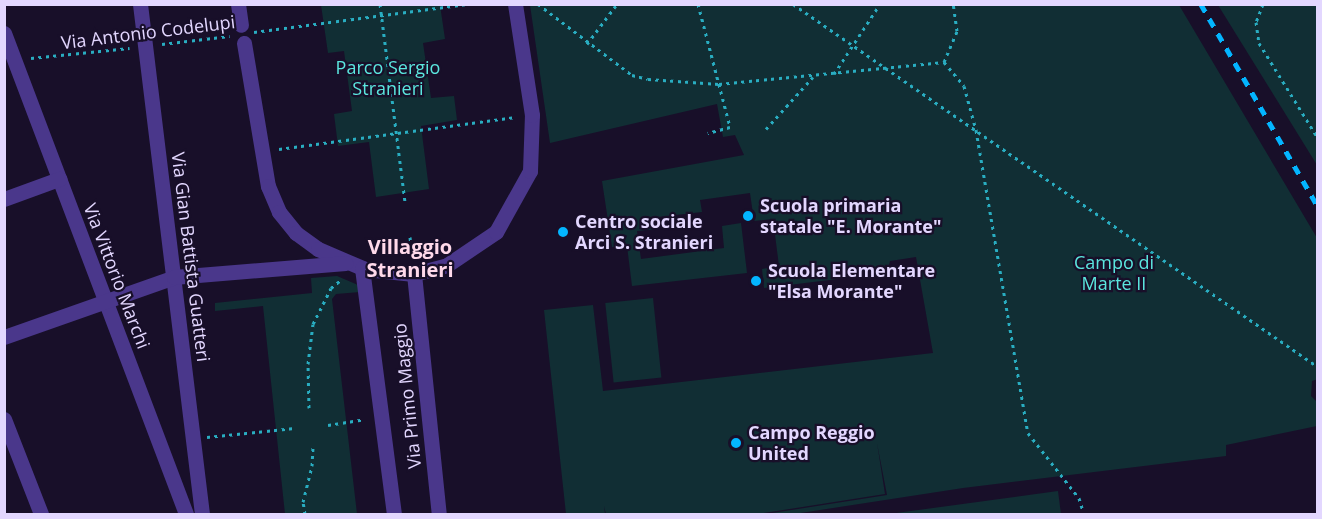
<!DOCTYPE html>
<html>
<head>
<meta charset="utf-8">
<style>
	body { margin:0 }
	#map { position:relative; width:1322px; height:519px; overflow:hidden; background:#180f29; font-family:"Open Sans",sans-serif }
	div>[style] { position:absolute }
	.green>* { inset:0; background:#112e34; transform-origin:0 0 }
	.path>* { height:3px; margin-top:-1.5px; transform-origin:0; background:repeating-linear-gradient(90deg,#29adc1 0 3px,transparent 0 7.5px) }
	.minor>* { height:15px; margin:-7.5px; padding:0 7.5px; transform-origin:7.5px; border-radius:7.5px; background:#4a378b }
	.rail>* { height:4.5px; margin-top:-2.25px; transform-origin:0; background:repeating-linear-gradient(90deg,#03b5ff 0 9px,transparent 0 17px) }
	.dots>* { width:16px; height:16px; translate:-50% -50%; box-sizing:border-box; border:3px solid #180f29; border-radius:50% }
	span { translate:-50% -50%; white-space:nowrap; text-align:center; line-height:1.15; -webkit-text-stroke:4.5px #180f29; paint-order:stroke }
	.street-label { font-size:18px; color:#e3d7ff }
	.park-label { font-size:18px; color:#5be7df }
	.poi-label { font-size:18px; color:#e3d7ff; font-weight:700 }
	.left { translate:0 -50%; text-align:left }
	.neighbourhood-label { font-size:20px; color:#ffd9ea; font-weight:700 }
	.frame { position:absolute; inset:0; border:6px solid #e3d7ff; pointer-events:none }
</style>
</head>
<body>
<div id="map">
	<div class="green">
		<div style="clip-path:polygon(321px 5px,440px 5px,445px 39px,423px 43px,431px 98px,454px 96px,457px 120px,421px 126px,429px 189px,376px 197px,369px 142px,338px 146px,334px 114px,352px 111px,344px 51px,328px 53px)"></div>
		<div style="clip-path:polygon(530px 5px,1179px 5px,1317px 238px,1318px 379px,1312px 381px,1311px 396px,1317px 402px,1317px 426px,1226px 445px,1226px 456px,963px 488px,794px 514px,766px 514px,887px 495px,877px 443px,885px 494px,758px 514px,606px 514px,604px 506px,605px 514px,566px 514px,544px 310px,593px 305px,603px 391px,933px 353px,916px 257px,890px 261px,887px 273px,764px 288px,762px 269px,779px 266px,773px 219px,754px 221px,750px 193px,700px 200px,702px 212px,658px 217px,659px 229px,637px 231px,641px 259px,724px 248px,722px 226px,741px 223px,747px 273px,632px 286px,627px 246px,612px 247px,602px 181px,744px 155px,735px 135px,723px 137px,717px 104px,550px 143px)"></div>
		<div style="clip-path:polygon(1218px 5px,1317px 5px,1317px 165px)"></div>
		<div style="clip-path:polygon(337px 276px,358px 285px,360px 292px,336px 294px,332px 299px,357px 514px,285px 514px,263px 306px,215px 311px,215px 303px,312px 293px,311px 278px)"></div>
		<div style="left:653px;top:298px;width:80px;height:48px;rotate:84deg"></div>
		<div style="clip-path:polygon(1058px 491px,1061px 514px,889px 514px)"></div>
	</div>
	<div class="path">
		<div style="left:380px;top:4px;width:201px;rotate:82.8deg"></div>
		<div style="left:538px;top:4px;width:118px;rotate:37.1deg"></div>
		<div style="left:632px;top:75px;width:16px;rotate:14deg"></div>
		<div style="left:648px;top:79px;width:71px;rotate:4deg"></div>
		<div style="left:719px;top:84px;width:226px;rotate:-5.6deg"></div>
		<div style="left:698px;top:4px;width:127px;rotate:75.4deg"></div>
		<div style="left:730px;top:127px;width:23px;rotate:165deg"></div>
		<div style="left:793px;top:4px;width:638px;rotate:34.66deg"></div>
		<div style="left:1263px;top:4px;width:19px;rotate:111deg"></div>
		<div style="left:1256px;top:22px;width:21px;rotate:82deg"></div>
		<div style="left:1259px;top:43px;width:112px;rotate:58.2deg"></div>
		<div style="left:254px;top:32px;width:215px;rotate:-7.5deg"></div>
		<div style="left:162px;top:44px;width:68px;rotate:-6.7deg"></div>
		<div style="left:587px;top:44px;width:50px;rotate:-53.1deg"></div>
		<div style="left:31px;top:58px;width:99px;rotate:-5.8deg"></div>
		<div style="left:944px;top:62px;width:31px;rotate:50deg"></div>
		<div style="left:964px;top:86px;width:46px;rotate:74.7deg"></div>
		<div style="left:976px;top:130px;width:307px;rotate:80.3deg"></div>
		<div style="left:1028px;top:433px;width:83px;rotate:51.9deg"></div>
		<div style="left:1079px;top:498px;width:17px;rotate:73deg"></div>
		<div style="left:944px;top:62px;width:34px;rotate:-67deg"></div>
		<div style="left:957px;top:31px;width:27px;rotate:-98deg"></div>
		<div style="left:834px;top:74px;width:84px;rotate:-56.7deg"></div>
		<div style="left:766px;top:129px;width:70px;rotate:-47.9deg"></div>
		<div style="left:279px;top:149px;width:239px;rotate:-7.7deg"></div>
		<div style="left:410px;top:237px;width:20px;rotate:84deg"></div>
		<div style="left:309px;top:408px;width:44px;rotate:-91.3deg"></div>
		<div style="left:308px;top:364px;width:40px;rotate:-82.9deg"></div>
		<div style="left:313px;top:324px;width:40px;rotate:-63.4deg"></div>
		<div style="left:331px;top:288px;width:14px;rotate:-39deg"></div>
		<div style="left:328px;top:425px;width:37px;rotate:-9deg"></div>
		<div style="left:207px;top:437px;width:88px;rotate:-5.8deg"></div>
		<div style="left:305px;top:514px;width:12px;rotate:-99deg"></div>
		<div style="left:303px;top:502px;width:37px;rotate:-76deg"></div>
		<div style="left:312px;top:466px;width:21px;rotate:-87deg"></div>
	</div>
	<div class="minor">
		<div style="left:140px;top:4px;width:514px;rotate:83.07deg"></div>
		<div style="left:238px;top:4px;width:21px;rotate:82deg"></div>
		<div style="left:4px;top:33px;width:514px;rotate:69.27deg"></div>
		<div style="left:244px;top:43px;width:145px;rotate:80.5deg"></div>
		<div style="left:268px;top:186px;width:28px;rotate:67deg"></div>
		<div style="left:279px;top:212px;width:27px;rotate:51deg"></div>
		<div style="left:296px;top:233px;width:27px;rotate:36deg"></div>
		<div style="left:318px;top:249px;width:51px;rotate:23.1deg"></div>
		<div style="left:365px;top:269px;width:49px;rotate:5.8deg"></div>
		<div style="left:414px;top:274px;width:34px;rotate:-15deg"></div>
		<div style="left:447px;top:265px;width:59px;rotate:-34deg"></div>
		<div style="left:496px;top:232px;width:70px;rotate:-60.9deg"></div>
		<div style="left:530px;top:171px;width:56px;rotate:-88deg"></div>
		<div style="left:532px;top:115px;width:112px;rotate:-98.7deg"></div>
		<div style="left:4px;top:199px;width:59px;rotate:-20deg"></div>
		<div style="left:362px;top:268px;width:248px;rotate:82.6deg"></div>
		<div style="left:414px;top:274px;width:241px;rotate:84.1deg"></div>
		<div style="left:4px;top:337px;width:180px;rotate:-19.4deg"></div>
		<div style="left:174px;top:277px;width:172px;rotate:-4.7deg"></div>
		<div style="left:4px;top:419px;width:102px;rotate:68.7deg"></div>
	</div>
	<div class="rail">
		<div style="left:1201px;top:4px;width:234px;rotate:60deg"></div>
	</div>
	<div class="dots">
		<div style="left:748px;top:216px;background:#03b5ff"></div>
		<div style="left:563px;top:232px;background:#03b5ff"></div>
		<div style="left:756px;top:281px;background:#03b5ff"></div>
		<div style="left:736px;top:443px;background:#03b5ff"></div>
	</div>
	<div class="street-label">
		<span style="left:148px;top:32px;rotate:-7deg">Via Antonio Codelupi</span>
		<span style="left:191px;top:257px;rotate:83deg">Via Gian Battista Guatteri</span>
		<span style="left:117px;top:276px;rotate:69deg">Via Vittorio Marchi</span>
		<span style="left:407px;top:396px;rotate:-96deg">Via Primo Maggio</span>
	</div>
	<div class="park-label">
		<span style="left:388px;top:78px">Parco Sergio<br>Stranieri</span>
		<span style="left:1114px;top:273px">Campo di<br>Marte II</span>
	</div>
	<div class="poi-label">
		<span class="left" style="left:760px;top:216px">Scuola primaria<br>statale "E. Morante"</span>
		<span class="left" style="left:575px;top:232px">Centro sociale<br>Arci S. Stranieri</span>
		<span class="left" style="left:768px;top:281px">Scuola Elementare<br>"Elsa Morante"</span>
		<span class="left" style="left:748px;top:443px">Campo Reggio<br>United</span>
	</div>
	<div class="neighbourhood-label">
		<span style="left:410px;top:258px">Villaggio<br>Stranieri</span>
	</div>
	<div class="frame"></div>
</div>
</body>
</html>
